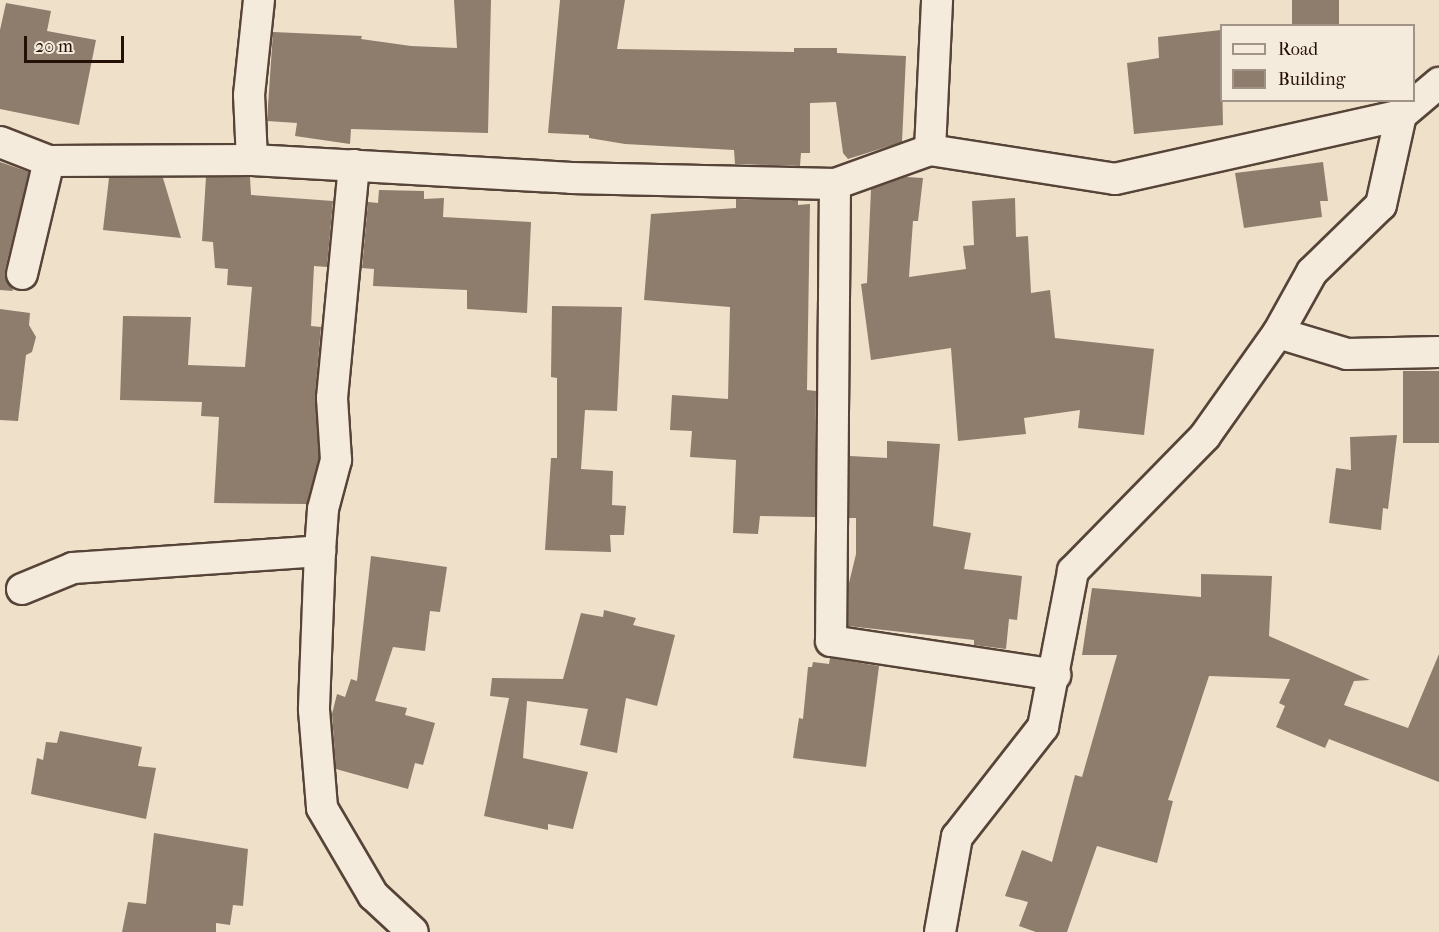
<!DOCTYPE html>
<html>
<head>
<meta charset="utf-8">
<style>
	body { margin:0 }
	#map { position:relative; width:1439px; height:932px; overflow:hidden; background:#efe0c9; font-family:"IM FELL French Canon",serif }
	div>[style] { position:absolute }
	.building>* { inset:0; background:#8e7c6c; transform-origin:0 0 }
	.roads { filter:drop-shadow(2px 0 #574438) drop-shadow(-2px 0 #574438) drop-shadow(0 2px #574438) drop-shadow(0 -2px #574438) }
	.minor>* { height:30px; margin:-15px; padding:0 15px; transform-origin:15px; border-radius:15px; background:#f5ebdc }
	span { translate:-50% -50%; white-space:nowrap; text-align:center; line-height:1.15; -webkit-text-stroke:4.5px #f5ebdc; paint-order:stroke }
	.legend { position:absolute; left:1220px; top:24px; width:195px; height:78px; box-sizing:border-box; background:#f5ebdc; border:2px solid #a19387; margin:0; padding:8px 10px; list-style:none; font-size:18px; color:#241007 }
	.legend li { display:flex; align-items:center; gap:12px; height:30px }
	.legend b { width:30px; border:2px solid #a19387 }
	.scale { position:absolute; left:24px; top:36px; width:100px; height:27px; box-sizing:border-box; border:3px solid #241007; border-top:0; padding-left:8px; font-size:18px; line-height:21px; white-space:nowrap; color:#241007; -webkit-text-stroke:4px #f5ebdc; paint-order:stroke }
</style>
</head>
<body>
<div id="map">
	<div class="building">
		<div style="clip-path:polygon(454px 0,491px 0,488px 133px,351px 129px,350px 144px,295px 136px,297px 123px,267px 121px,273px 32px,362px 36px,361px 39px,411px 46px,457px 48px)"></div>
		<div style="clip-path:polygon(560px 0,625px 0,617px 49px,794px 52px,794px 48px,837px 48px,837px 53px,906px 56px,902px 142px,848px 159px,843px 153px,836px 102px,810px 103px,810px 153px,801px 153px,800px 166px,735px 164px,734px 150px,625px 144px,589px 138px,589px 135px,548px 133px)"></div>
		<div style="left:1292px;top:0;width:47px;height:26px"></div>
		<div style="clip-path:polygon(6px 3px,51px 11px,47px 31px,96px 40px,79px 125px,0 109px,0 30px)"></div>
		<div style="clip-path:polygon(1221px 30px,1223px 125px,1134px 134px,1127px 63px,1159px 58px,1158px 37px)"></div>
		<div style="clip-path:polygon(0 162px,29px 172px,5px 270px,13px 291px,0 290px)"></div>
		<div style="clip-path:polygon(1323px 162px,1328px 201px,1320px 201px,1322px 217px,1244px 228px,1235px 173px)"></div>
		<div style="clip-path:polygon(206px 177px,250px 177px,251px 195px,333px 201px,327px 267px,314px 266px,311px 326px,321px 327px,315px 396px,319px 458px,307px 504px,214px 503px,219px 417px,201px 416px,202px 402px,120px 400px,123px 316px,191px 317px,188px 365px,245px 367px,252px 287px,227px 285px,228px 269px,215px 268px,213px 242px,202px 241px)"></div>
		<div style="clip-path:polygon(906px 177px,923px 178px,918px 221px,913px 221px,909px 277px,966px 269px,963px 246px,974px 245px,972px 201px,1015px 198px,1016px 237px,1028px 236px,1031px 293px,1050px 290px,1055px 338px,1154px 349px,1144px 435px,1078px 428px,1080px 410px,1024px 418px,1026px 434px,958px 441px,951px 348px,871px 360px,861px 284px,867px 283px,871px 189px)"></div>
		<div style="clip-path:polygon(109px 178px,163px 178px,181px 238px,103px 230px)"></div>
		<div style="clip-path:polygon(379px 190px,424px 191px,424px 199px,444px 198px,443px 217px,531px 222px,527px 313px,467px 309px,467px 290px,373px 286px,374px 269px,362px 268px,368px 202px,378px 203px)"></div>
		<div style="clip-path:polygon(736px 199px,798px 200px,798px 205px,810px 204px,807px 390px,816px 391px,815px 517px,760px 516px,758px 534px,733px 533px,736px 460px,690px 457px,692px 431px,670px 430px,672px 395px,728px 399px,730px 307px,644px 300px,651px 214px,736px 208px)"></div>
		<div style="clip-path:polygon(552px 306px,622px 307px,617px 411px,585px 410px,581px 469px,613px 471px,612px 505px,626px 506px,624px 535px,610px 535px,611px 552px,545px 550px,551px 458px,557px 458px,557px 378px,551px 377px)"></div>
		<div style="clip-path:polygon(0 309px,30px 313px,29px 325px,36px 337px,32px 352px,26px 355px,18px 421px,0 420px)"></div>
		<div style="left:1439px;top:371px;width:72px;height:36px;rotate:90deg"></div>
		<div style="clip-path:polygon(1397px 435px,1388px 509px,1383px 508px,1381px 530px,1329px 523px,1336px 468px,1351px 470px,1350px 437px)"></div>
		<div style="clip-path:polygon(887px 441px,940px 444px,933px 526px,971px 533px,964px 569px,1022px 576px,1017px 620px,1009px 619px,1006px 649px,974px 645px,974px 640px,848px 626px,849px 583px,856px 554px,856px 518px,849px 518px,850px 456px,887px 458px)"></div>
		<div style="clip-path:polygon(371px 556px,447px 567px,440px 612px,430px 611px,425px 651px,393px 647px,375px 701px,407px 708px,405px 715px,435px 723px,423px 765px,415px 763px,408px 789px,336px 769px,332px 714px,337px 694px,345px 697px,351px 679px,357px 681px)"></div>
		<div style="clip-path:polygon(1201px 574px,1272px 576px,1269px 636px,1370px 680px,1354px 681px,1344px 705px,1408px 728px,1439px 654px,1439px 782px,1329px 739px,1325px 748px,1276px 727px,1285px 706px,1279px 703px,1290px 679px,1209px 676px,1168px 800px,1173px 801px,1157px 863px,1097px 846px,1067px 932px,1036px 932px,1019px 926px,1028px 902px,1005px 896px,1022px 850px,1052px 862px,1075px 775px,1082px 777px,1117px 655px,1082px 655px,1092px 588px,1201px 597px)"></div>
		<div style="clip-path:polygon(604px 610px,636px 618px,633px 625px,675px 635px,657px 706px,626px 698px,617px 753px,580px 745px,588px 709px,527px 701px,523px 758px,588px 772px,573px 829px,548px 824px,548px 830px,484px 816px,509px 698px,490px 696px,492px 678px,563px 679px,581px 613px,603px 617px)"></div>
		<div style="clip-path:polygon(830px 658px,879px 666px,866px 767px,793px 758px,799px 718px,803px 719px,808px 667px,812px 667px,813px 662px,829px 664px)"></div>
		<div style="clip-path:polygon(60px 731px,142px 747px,138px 766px,156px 768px,146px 819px,31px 794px,37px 758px,43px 760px,46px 742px,57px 743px)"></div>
		<div style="clip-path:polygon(154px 833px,248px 849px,243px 906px,233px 905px,230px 925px,216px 923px,216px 932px,122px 932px,128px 902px,146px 904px)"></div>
	</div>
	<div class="roads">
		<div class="minor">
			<div style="left:0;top:142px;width:53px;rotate:21.2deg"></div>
			<div style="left:930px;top:150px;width:150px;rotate:-87.3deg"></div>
			<div style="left:252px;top:160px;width:65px;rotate:-92.6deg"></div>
			<div style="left:249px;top:95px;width:96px;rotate:-84deg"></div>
			<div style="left:835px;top:184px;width:457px;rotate:90.5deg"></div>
			<div style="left:831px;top:641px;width:227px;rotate:8.6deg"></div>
			<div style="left:22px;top:274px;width:116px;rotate:-76.6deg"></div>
			<div style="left:49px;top:161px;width:203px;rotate:-0.3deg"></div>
			<div style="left:252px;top:160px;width:320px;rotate:3.2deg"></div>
			<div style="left:571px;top:178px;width:264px;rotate:1.3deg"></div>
			<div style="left:835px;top:184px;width:101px;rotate:-19.7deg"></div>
			<div style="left:930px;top:150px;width:187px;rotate:8.9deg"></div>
			<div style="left:1115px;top:179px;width:293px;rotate:-12.6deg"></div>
			<div style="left:1401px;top:115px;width:50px;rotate:-40.1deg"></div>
			<div style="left:1278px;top:333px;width:72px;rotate:16.9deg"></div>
			<div style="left:1347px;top:354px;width:92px;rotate:-1.2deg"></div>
			<div style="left:320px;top:551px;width:159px;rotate:92.2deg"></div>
			<div style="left:314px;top:710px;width:98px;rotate:85.3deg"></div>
			<div style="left:322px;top:808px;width:101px;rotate:59.6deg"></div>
			<div style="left:373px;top:895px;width:54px;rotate:42.8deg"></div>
			<div style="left:22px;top:589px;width:55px;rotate:-22.4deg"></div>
			<div style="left:73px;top:568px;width:248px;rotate:-3.9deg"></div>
			<div style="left:320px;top:551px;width:42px;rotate:-85.9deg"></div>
			<div style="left:323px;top:509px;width:51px;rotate:-75.1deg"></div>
			<div style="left:336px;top:460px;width:62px;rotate:-93.7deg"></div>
			<div style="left:332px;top:398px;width:234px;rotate:-84.6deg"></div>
			<div style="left:940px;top:932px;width:97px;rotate:-79.9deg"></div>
			<div style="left:957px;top:837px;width:140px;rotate:-52deg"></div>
			<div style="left:1043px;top:727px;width:159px;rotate:-79.1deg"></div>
			<div style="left:1073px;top:571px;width:189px;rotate:-45.6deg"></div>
			<div style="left:1205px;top:436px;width:126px;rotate:-54.7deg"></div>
			<div style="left:1278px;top:333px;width:70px;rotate:-60.9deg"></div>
			<div style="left:1312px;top:272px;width:96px;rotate:-44.2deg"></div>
			<div style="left:1381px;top:205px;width:92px;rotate:-77.5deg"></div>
		</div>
	</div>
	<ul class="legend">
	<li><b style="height:8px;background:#f5ebdc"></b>Road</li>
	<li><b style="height:16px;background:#8e7c6c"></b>Building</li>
	</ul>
	<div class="scale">20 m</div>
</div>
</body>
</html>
